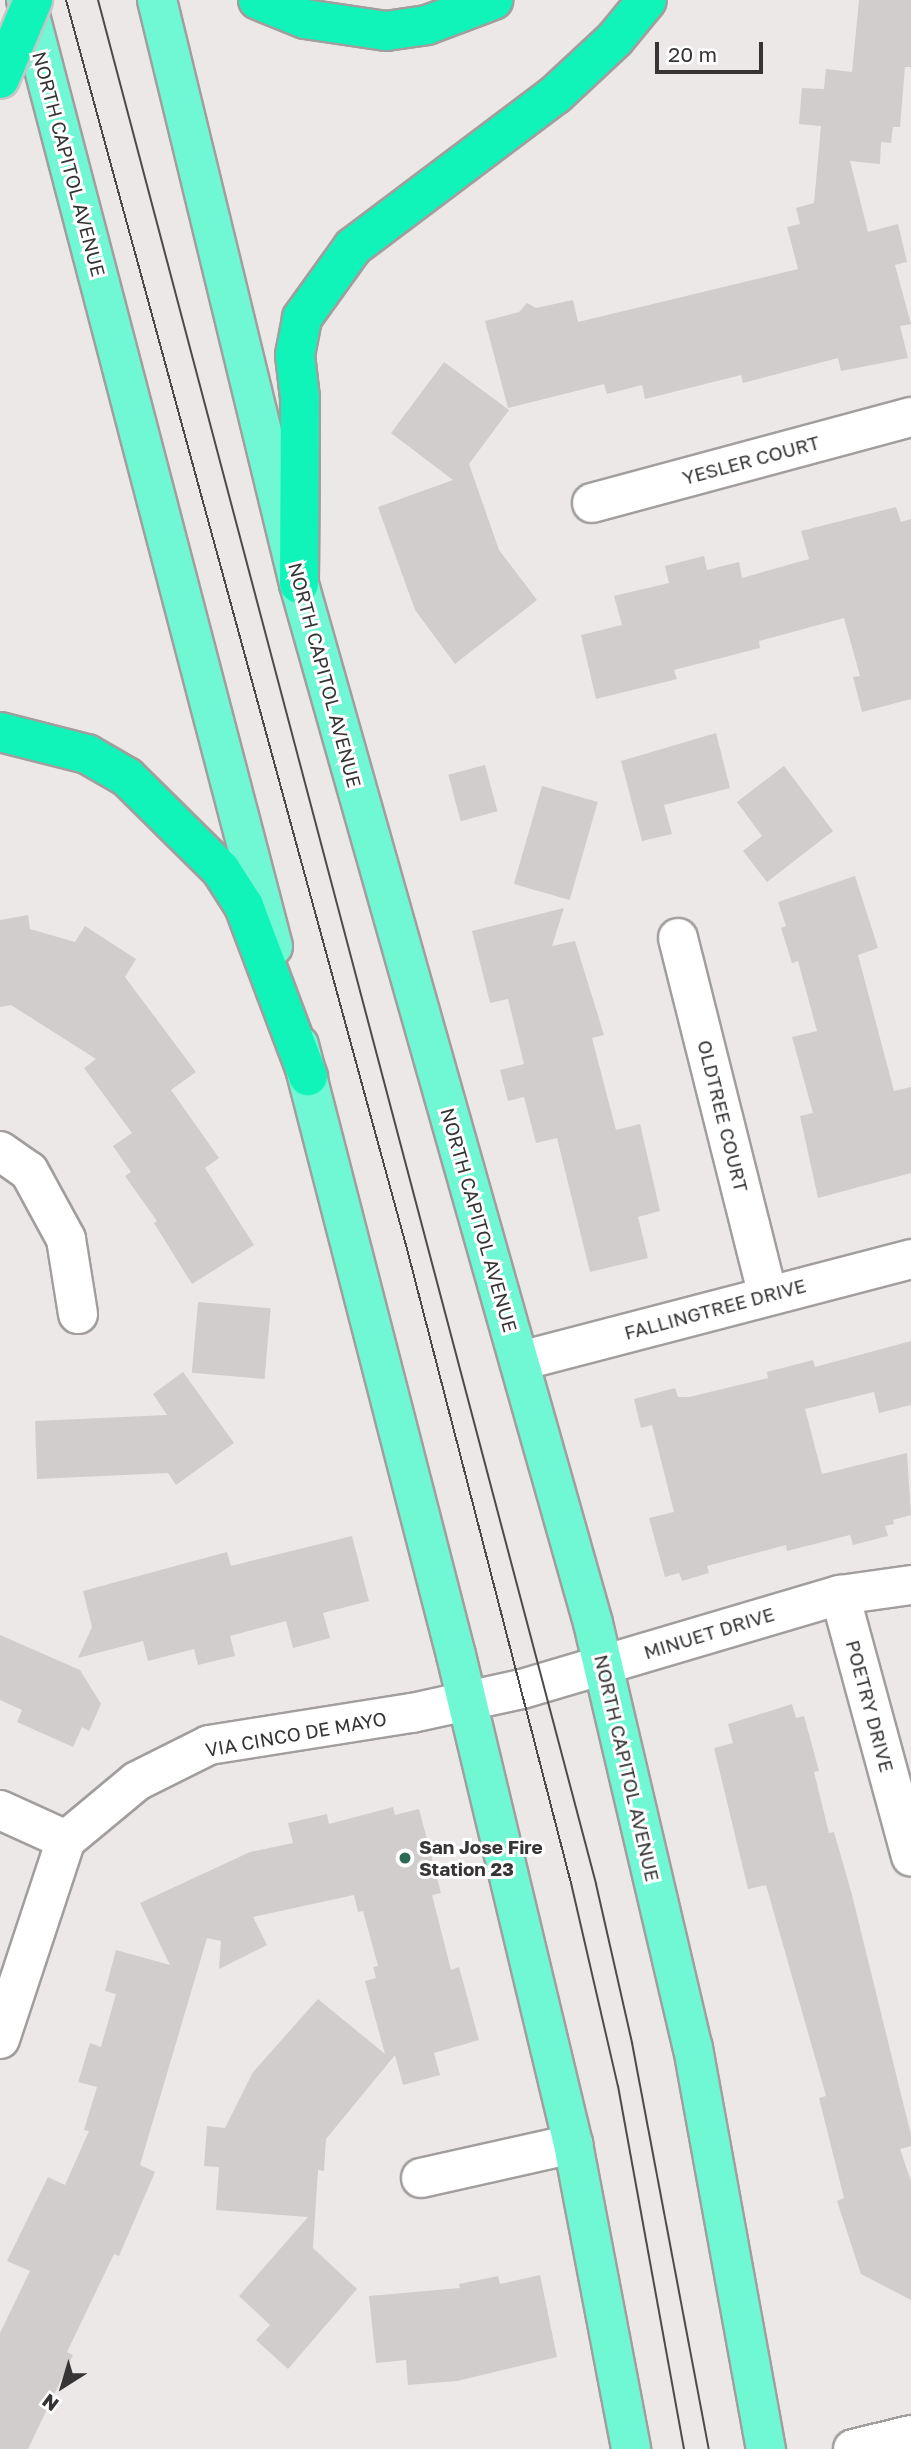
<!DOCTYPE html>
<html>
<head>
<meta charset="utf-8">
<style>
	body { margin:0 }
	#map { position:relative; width:911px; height:2449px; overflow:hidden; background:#ece8e8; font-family:"Golos Text",sans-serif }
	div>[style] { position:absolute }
	.building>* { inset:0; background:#d1cdcd; transform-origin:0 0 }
	.roads { filter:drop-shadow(2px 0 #a29e9e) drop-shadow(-2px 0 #a29e9e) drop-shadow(0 2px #a29e9e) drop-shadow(0 -2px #a29e9e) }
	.minor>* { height:38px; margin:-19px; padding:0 19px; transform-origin:19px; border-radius:19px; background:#fff }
	.major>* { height:38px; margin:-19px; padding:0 19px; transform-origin:19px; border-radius:19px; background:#70f8d5 }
	.highway>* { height:38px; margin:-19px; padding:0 19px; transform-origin:19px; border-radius:19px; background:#10f4b9 }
	.tram>* { height:2px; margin:-1px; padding:0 1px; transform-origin:1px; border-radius:1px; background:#4d4a4a }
	.bridges { filter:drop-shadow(2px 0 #c7c6c6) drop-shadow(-2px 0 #c7c6c6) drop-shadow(0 2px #c7c6c6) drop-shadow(0 -2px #c7c6c6) }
	.highway-bridge>* { height:38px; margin:-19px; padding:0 19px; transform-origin:19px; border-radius:19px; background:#10f4b9 }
	.dots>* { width:19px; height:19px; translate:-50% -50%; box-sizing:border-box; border:4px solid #fff; border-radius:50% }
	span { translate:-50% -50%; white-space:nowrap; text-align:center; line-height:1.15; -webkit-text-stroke:6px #fff; paint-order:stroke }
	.street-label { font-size:19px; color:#363434 }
	.poi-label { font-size:19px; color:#363434; font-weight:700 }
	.left { translate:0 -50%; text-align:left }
	.north { position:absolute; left:28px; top:2351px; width:70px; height:70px; -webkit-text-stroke:5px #fff; paint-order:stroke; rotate:217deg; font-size:19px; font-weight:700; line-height:28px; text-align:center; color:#363434 }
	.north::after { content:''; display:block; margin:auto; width:24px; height:32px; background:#363434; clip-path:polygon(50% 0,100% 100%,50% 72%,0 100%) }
	.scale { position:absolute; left:655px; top:42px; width:108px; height:32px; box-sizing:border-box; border:4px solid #363434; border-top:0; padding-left:9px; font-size:21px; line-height:24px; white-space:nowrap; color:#363434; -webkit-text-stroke:5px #fff; paint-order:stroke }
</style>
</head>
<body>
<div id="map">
	<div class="building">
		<div style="clip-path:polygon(859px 0,911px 0,911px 67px,905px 67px,900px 127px,893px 127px,891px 143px,881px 142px,880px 164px,850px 161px,868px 232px,898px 224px,907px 262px,895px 265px,911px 324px,900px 326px,908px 358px,841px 371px,838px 358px,743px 383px,741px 375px,645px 399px,642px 385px,607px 394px,604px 384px,508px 408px,485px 321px,519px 312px,527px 303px,536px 308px,573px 300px,578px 322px,798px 269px,787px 227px,800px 224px,796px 208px,814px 203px,821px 126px,799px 124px,802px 88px,824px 89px,826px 69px,852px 72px)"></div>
		<div style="clip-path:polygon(444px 362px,509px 410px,469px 464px,499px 550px,537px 600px,455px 664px,415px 610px,378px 507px,453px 480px,391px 433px)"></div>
		<div style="clip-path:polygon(896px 507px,901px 522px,911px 519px,911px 699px,862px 712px,853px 677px,860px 676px,844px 618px,759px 641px,760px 648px,674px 670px,677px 679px,596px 699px,581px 635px,622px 625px,614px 596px,669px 583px,665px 566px,704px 556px,707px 570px,739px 562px,742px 578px,809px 559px,801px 531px)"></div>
		<div style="clip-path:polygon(716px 733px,730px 788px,664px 805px,672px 834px,642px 841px,621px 761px)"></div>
		<div style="left:485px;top:765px;width:48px;height:38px;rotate:75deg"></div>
		<div style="clip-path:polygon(784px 766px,833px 831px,767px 882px,743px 851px,762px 836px,737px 802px)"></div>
		<div style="left:542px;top:786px;width:58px;height:102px;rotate:16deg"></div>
		<div style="clip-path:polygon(855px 876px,878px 948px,858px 955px,894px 1091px,911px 1087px,911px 1173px,818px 1198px,800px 1116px,813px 1113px,792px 1037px,817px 1031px,798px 961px,792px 963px,781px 928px,786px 926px,778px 902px)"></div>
		<div style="clip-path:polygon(564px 908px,552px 946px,575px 941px,604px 1035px,592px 1038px,616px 1130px,640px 1124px,660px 1211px,638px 1217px,648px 1258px,590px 1272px,557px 1138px,536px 1143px,524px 1097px,508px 1101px,500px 1070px,524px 1064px,508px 999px,490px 1003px,472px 931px)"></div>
		<div style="clip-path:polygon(28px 915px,30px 929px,75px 942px,85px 926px,136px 959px,125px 977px,196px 1072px,171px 1090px,219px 1158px,205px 1168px,254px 1245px,192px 1284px,154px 1223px,157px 1221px,125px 1176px,131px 1172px,113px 1146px,132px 1133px,84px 1068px,96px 1059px,11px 1005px,0 1007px,0 920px)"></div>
		<div style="left:198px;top:1302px;width:73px;height:71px;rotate:5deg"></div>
		<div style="clip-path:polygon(911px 1341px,911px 1405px,879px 1413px,874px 1392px,805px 1409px,822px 1474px,907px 1453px,911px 1515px,893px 1520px,894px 1524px,885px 1526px,888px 1536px,853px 1545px,850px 1535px,787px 1551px,786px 1545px,707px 1566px,709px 1573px,682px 1581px,679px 1573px,665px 1577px,649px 1518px,674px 1512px,652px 1425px,641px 1428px,634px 1399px,675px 1388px,678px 1397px,689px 1397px,768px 1378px,767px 1372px,813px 1360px,815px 1367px)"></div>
		<div style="clip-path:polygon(183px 1372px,234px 1443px,176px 1485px,168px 1473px,37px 1479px,35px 1421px,167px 1415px,153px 1394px)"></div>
		<div style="clip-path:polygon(352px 1536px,369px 1601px,323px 1613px,330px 1638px,293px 1648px,286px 1621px,230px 1636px,235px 1656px,198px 1665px,194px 1649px,148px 1661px,143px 1641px,78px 1658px,92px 1627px,83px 1591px,227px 1552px,231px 1566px)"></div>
		<div style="clip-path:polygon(0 1635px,80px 1670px,101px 1704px,89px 1731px,82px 1727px,73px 1747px,17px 1722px,22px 1710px,0 1700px)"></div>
		<div style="clip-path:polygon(792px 1704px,796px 1718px,804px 1716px,819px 1771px,814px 1772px,829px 1833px,834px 1832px,852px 1895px,911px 2135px,911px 2146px,900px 2149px,911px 2181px,911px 2300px,861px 2274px,837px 2201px,844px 2198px,819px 2098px,826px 2096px,766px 1885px,748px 1889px,714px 1748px,733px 1743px,728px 1724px)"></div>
		<div style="clip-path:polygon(393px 1807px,395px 1815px,419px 1809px,441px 1893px,432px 1895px,451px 1970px,459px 1967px,479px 2040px,434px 2053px,440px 2075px,403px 2085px,395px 2055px,326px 2139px,324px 2171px,318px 2170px,313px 2248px,357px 2289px,288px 2369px,256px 2340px,270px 2325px,239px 2296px,308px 2217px,216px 2210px,219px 2167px,204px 2166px,207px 2126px,225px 2128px,253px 2072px,318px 1999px,385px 2054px,365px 1981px,376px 1978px,373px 1967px,378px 1966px,363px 1911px,358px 1912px,354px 1895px,253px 1917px,267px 1945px,219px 1969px,221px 1941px,207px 1938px,140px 2165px,155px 2172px,119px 2256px,114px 2254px,67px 2352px,73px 2355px,28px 2449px,0 2449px,0 2333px,30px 2271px,7px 2261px,48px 2177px,65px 2185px,89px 2131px,84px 2130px,97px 2087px,78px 2082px,90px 2043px,101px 2047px,116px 1994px,105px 1991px,116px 1950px,170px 1965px,140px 1903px,250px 1852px,293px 1843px,288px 1823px,327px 1814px,329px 1824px)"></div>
		<div style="clip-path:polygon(540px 2275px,557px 2357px,457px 2381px,408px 2385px,406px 2360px,376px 2363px,369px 2296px,460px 2288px,459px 2284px,498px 2276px,500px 2284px)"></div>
	</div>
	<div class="roads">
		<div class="minor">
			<div style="left:592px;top:503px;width:330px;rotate:-15.1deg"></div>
			<div style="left:678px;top:938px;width:368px;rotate:75.9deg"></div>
			<div style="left:0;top:1151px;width:35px;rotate:35deg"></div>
			<div style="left:29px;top:1171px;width:77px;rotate:61.4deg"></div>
			<div style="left:66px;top:1239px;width:76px;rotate:80.9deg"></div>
			<div style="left:520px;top:1361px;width:404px;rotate:-14.6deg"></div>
			<div style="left:840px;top:1595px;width:271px;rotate:74.8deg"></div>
			<div style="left:0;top:1810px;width:72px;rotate:24.4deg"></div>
			<div style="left:0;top:2039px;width:210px;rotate:-71.7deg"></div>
			<div style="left:66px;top:1840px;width:92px;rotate:-39.7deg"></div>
			<div style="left:137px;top:1781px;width:80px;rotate:-26.6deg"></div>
			<div style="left:209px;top:1745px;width:206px;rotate:-9deg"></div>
			<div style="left:412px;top:1713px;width:113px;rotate:-12.3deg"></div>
			<div style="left:522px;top:1689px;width:332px;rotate:-16.5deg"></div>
			<div style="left:840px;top:1595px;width:72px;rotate:-8deg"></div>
			<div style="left:421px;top:2178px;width:156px;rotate:-12.6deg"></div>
			<div style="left:853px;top:2449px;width:60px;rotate:-13.6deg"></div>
		</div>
		<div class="major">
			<div style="left:26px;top:0;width:978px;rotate:75.37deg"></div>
			<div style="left:157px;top:0;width:601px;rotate:76.33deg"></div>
			<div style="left:299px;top:584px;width:1080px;rotate:74.2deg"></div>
			<div style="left:593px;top:1623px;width:437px;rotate:76.8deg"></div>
			<div style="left:693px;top:2048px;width:408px;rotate:79.7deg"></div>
			<div style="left:299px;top:1045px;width:630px;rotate:75.57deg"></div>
			<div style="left:456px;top:1655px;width:503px;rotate:76.54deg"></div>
			<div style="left:573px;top:2144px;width:310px;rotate:79.2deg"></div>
		</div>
		<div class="highway">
			<div style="left:258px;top:0;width:51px;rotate:22deg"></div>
			<div style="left:305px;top:19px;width:82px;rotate:8.4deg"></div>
			<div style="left:386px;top:31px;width:41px;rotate:-8.3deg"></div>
			<div style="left:427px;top:25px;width:71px;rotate:-20.7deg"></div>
			<div style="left:299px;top:584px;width:186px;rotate:-89.7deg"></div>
			<div style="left:300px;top:398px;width:43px;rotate:-96.6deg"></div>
			<div style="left:295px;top:355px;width:38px;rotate:-79deg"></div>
			<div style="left:302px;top:318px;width:87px;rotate:-54.3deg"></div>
			<div style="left:353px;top:247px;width:253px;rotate:-37deg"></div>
			<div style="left:555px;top:95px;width:82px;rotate:-43deg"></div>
			<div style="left:615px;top:39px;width:50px;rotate:-50.6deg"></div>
			<div style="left:0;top:732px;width:90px;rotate:14.2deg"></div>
			<div style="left:87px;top:754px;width:46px;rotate:29.9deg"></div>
			<div style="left:127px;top:777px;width:132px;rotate:44.7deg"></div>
			<div style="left:221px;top:870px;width:43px;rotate:57.4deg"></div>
			<div style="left:244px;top:906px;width:182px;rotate:69.4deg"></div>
		</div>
	</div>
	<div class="tram">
		<div style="left:66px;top:0;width:1295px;rotate:74.73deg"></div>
		<div style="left:407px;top:1249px;width:655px;rotate:75.5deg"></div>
		<div style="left:571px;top:1883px;width:208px;rotate:77deg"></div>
		<div style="left:618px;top:2086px;width:369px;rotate:79.7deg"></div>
		<div style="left:98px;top:0;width:1949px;rotate:75.19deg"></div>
		<div style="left:596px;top:1884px;width:163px;rotate:77.2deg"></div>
		<div style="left:632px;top:2043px;width:413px;rotate:79.3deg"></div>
	</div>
	<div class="bridges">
		<div class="highway-bridge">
			<div style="left:0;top:79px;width:86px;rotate:-67.3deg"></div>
		</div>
	</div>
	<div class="dots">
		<div style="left:405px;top:1858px;background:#2d6954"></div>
	</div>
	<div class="street-label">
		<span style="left:69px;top:164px;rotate:75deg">NORTH CAPITOL AVENUE</span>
		<span style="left:751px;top:460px;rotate:-15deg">YESLER COURT</span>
		<span style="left:325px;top:675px;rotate:75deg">NORTH CAPITOL AVENUE</span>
		<span style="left:723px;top:1116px;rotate:76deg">OLDTREE COURT</span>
		<span style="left:479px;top:1220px;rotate:74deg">NORTH CAPITOL AVENUE</span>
		<span style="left:715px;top:1309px;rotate:-15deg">FALLINGTREE DRIVE</span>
		<span style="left:709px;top:1633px;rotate:-17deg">MINUET DRIVE</span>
		<span style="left:870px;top:1706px;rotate:75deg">POETRY DRIVE</span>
		<span style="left:296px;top:1734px;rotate:-10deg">VIA CINCO DE MAYO</span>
		<span style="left:627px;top:1768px;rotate:77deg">NORTH CAPITOL AVENUE</span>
	</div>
	<div class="poi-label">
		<span class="left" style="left:419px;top:1858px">San Jose Fire<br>Station 23</span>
	</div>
	<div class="north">N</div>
	<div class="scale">20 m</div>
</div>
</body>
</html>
